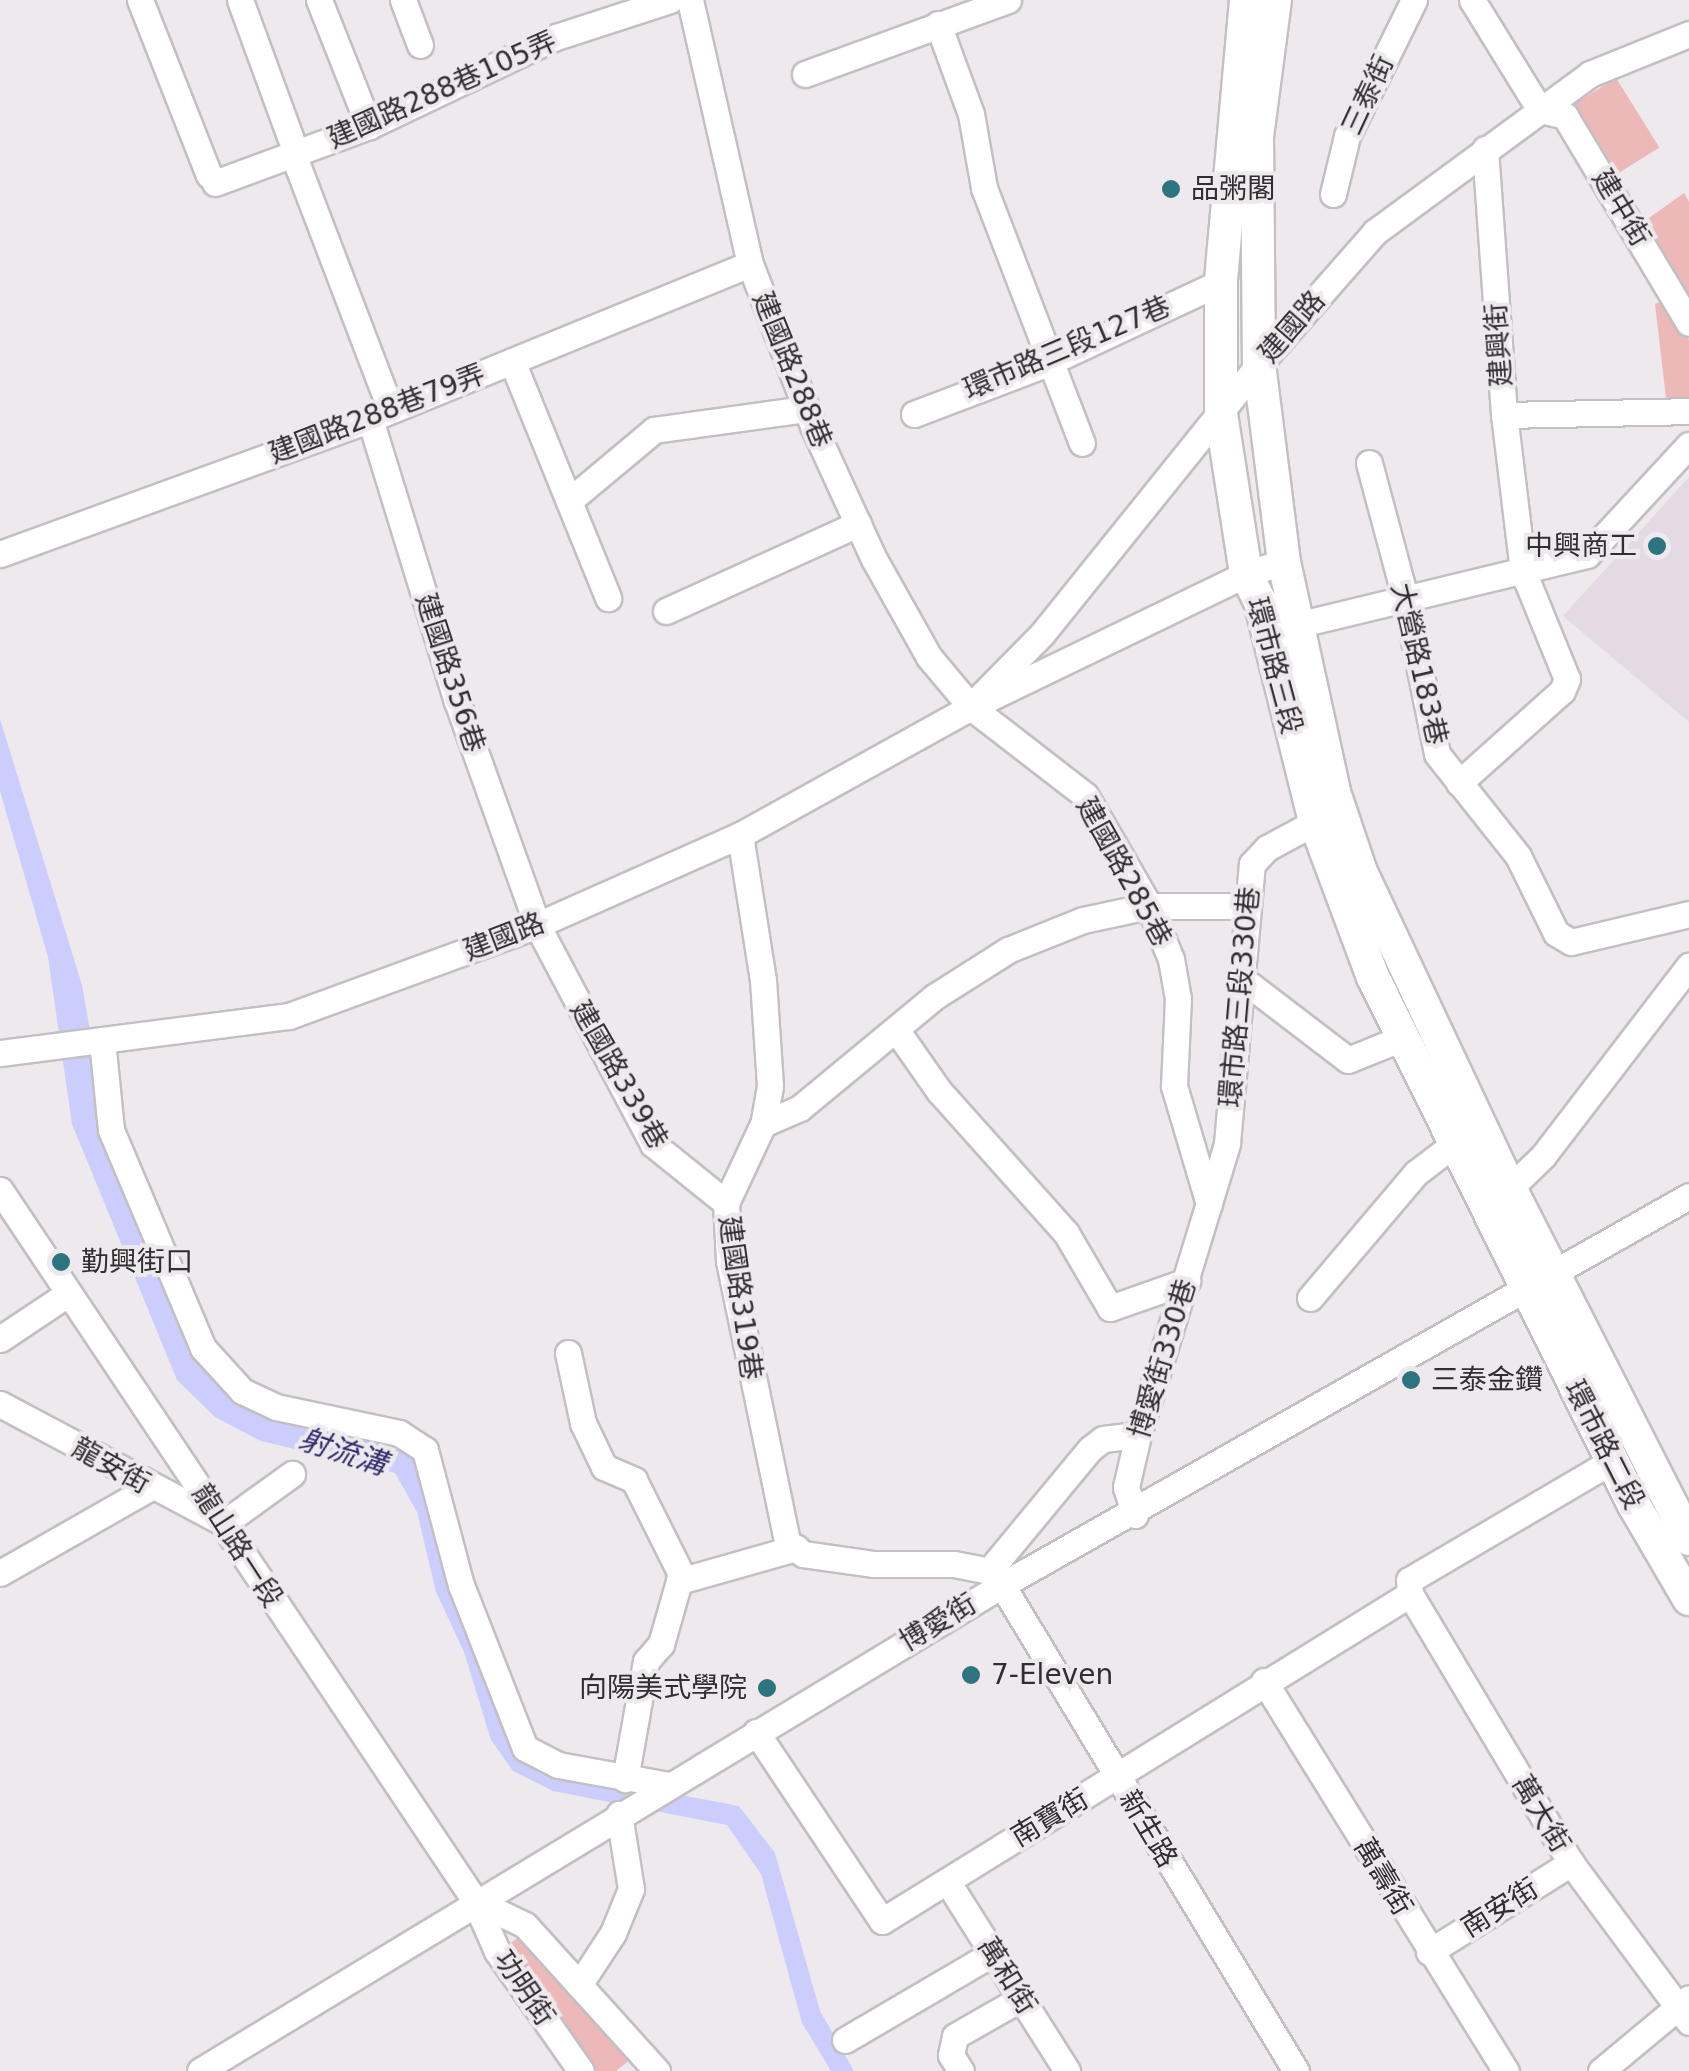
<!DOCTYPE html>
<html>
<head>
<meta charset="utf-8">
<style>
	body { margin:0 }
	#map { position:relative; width:1689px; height:2071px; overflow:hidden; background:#ede9ed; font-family:"DejaVu Sans","Noto Sans TC",sans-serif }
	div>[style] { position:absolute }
	.built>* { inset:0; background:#e4dae3 }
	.green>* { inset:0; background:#edb8b8; transform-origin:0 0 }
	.water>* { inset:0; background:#cbcefc }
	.roads { filter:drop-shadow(2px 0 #c3bfc3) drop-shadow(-2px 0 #c3bfc3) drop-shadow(0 2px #c3bfc3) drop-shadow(0 -2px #c3bfc3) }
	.minor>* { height:25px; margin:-12.5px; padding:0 12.5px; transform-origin:12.5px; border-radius:12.5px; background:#fff }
	.major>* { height:32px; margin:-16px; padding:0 16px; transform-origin:16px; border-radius:16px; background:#fff }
	.dots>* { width:28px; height:28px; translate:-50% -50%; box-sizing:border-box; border:5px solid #ede9ed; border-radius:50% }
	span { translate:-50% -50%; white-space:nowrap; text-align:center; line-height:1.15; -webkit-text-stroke:8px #ede9ed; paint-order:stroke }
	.street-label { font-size:28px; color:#302f30 }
	.poi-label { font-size:28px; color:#302f30 }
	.left { translate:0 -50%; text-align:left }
	.right { translate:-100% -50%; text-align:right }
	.water-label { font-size:30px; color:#302b6d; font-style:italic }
</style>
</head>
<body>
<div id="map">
	<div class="built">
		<div style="clip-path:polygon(1689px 477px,1689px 722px,1563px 616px)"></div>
	</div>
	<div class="green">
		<div style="left:1616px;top:78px;width:82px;height:58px;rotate:58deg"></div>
		<div style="clip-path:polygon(1684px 193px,1689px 202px,1689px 307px,1639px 225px)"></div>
		<div style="clip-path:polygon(1664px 300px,1689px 340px,1689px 397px,1666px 398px,1655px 304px)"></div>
		<div style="clip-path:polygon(520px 1937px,631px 2059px,616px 2071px,581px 2071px,497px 1951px)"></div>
	</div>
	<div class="water">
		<div style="clip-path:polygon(0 719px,82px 985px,112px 1156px,214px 1375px,397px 1442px,417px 1458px,504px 1723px,563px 1773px,739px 1806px,775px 1853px,820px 2011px,854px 2071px,831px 2071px,802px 2023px,761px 1874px,727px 1825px,553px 1791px,513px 1771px,491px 1740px,464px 1652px,436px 1592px,417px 1512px,395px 1473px,261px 1441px,215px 1417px,177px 1380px,72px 1124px,48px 957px,0 791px)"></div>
	</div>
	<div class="roads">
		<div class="minor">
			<div style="left:140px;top:0;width:188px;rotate:68.5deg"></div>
			<div style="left:240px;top:0;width:148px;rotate:69.9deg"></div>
			<div style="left:319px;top:0;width:136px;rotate:68.4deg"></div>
			<div style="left:403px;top:0;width:48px;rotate:69.3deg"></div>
			<div style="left:690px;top:0;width:271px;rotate:77.2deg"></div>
			<div style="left:750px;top:264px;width:174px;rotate:68.7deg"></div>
			<div style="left:813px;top:426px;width:146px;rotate:65.4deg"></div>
			<div style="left:874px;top:559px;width:112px;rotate:60.7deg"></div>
			<div style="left:929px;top:657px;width:65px;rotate:50deg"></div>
			<div style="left:971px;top:707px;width:144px;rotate:37.7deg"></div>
			<div style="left:1085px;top:795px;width:128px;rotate:60deg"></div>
			<div style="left:1149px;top:906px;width:57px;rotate:67.5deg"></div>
			<div style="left:1171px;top:959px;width:40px;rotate:80deg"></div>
			<div style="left:1178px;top:998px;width:88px;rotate:92.6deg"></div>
			<div style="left:1174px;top:1086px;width:123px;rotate:73.5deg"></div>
			<div style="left:1472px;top:0;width:129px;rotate:58.3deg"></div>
			<div style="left:1540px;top:110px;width:26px;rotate:13deg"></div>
			<div style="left:1565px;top:116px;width:241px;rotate:59.1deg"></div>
			<div style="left:938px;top:24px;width:96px;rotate:69.9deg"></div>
			<div style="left:971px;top:114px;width:75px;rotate:80deg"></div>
			<div style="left:984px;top:188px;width:273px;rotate:69deg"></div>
			<div style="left:805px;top:74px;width:216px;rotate:-20deg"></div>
			<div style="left:1485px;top:149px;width:267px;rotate:85.9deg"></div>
			<div style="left:1504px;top:415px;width:185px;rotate:-1.2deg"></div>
			<div style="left:293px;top:154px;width:274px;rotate:69.1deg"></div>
			<div style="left:215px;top:183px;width:164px;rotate:-20.3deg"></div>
			<div style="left:369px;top:126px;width:207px;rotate:-25.5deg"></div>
			<div style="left:556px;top:37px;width:120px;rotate:-18deg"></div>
			<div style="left:1333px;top:194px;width:60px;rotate:-76.4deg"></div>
			<div style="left:1347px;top:136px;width:152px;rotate:-63.8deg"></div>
			<div style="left:512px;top:361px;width:256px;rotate:67.9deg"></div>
			<div style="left:914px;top:414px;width:143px;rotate:-20.8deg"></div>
			<div style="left:1048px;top:363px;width:191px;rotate:-25.1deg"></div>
			<div style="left:370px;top:419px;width:295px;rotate:72.9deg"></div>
			<div style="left:457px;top:701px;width:238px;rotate:70.3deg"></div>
			<div style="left:537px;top:925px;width:248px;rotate:62.1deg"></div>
			<div style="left:653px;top:1144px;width:94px;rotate:38.9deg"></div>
			<div style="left:1369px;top:463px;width:143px;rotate:75deg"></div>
			<div style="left:1406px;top:601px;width:156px;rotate:78.5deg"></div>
			<div style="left:1437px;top:754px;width:130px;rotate:51.5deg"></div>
			<div style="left:1518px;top:856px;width:86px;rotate:63.7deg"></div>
			<div style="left:1556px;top:933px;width:17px;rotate:31deg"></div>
			<div style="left:1571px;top:942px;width:121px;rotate:-13.3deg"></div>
			<div style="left:569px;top:501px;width:111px;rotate:-39.9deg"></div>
			<div style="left:654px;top:430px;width:153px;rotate:-7.9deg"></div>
			<div style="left:0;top:554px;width:394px;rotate:-20deg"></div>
			<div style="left:370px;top:419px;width:410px;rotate:-22.2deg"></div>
			<div style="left:666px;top:611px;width:211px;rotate:-24.4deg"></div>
			<div style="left:1297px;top:625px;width:298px;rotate:-13.6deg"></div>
			<div style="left:1587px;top:555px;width:150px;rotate:-47.2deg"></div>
			<div style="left:976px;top:701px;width:94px;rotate:-45.4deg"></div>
			<div style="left:1042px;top:634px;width:346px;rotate:-51.2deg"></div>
			<div style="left:1259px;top:364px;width:176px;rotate:-48.7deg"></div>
			<div style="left:1375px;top:232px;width:267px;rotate:-36.3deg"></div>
			<div style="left:1590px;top:74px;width:107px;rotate:-22deg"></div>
			<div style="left:1459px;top:783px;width:138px;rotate:-41.8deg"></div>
			<div style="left:1562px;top:691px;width:13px;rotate:-67deg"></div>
			<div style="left:1567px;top:679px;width:117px;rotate:-112.2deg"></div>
			<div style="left:1523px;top:571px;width:157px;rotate:-96.9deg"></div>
			<div style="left:740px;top:835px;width:147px;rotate:81deg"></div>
			<div style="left:763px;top:980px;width:106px;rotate:86.2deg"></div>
			<div style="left:770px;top:1086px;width:39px;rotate:100deg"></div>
			<div style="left:763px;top:1124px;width:87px;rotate:115.1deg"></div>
			<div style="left:726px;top:1203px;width:58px;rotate:87deg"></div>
			<div style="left:729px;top:1261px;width:287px;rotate:78.3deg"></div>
			<div style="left:787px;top:1542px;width:20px;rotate:37deg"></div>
			<div style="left:803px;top:1554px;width:72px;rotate:8deg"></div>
			<div style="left:874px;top:1564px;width:80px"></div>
			<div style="left:954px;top:1564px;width:36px;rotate:11deg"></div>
			<div style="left:989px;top:1571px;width:19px;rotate:47deg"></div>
			<div style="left:1002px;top:1585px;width:568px;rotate:58.83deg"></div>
			<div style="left:1242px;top:979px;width:133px;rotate:37.4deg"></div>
			<div style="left:1348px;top:1060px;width:58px;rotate:-22.2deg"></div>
			<div style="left:897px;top:1031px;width:73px;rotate:55deg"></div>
			<div style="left:939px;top:1091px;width:191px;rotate:48.2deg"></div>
			<div style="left:1066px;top:1233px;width:87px;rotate:59.6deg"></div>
			<div style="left:1110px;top:1308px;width:82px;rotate:-19.3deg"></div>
			<div style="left:102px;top:1040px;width:90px;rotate:84.3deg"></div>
			<div style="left:111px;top:1130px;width:237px;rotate:67.1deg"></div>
			<div style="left:203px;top:1348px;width:58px;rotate:47.8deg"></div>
			<div style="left:242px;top:1391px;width:38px;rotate:25deg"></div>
			<div style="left:276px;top:1407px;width:126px;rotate:11.9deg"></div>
			<div style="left:399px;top:1433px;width:31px;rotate:33deg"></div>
			<div style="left:425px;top:1450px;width:140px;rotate:75.1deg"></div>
			<div style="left:461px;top:1585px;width:175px;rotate:68.6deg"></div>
			<div style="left:525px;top:1748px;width:37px;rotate:27deg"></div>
			<div style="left:558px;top:1765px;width:113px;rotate:10.2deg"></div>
			<div style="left:0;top:1053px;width:291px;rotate:-7.3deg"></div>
			<div style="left:289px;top:1016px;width:264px;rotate:-20.1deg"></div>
			<div style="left:537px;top:925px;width:222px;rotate:-23.9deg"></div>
			<div style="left:740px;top:835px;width:264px;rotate:-29deg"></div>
			<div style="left:971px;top:707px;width:305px;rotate:-25.8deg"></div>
			<div style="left:1246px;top:574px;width:40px;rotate:-18deg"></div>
			<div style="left:763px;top:1124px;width:40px;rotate:-23.4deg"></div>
			<div style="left:800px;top:1108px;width:174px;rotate:-39.6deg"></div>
			<div style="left:934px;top:997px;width:88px;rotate:-32.4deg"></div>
			<div style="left:1008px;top:950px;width:81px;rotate:-21.8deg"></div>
			<div style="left:1083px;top:920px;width:67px;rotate:-12deg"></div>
			<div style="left:1149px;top:906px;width:99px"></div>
			<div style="left:1510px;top:1188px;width:46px;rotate:-44.1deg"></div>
			<div style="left:1543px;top:1156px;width:240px;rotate:-52.5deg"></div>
			<div style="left:0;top:1190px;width:855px;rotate:56.25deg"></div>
			<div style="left:475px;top:1901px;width:55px;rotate:66.3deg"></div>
			<div style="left:497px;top:1951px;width:146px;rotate:55deg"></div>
			<div style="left:1310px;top:1298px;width:164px;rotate:-49.7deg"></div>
			<div style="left:1416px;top:1173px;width:48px;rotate:-37.3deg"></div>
			<div style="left:0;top:1339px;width:79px;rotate:-33.7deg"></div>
			<div style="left:568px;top:1353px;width:72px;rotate:77.9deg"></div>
			<div style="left:583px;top:1423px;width:49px;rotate:64.5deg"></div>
			<div style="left:604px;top:1467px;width:33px;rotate:23deg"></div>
			<div style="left:634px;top:1480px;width:105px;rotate:63.4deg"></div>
			<div style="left:681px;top:1574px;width:73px;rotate:105.9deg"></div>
			<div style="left:661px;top:1644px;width:23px;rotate:131deg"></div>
			<div style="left:646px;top:1661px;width:120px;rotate:100.1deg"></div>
			<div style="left:0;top:1404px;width:254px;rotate:28deg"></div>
			<div style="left:224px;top:1523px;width:84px;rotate:-35.8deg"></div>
			<div style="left:1612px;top:1461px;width:235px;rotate:149.6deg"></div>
			<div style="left:1409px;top:1580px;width:14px;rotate:86deg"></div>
			<div style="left:1410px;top:1594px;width:313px;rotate:59.1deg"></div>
			<div style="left:1571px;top:1863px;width:198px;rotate:53.4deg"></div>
			<div style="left:1135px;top:1515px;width:29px;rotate:-108deg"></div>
			<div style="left:1126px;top:1487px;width:53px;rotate:-77deg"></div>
			<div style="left:1138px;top:1435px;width:305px;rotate:-73deg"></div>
			<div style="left:1227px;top:1143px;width:280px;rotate:-84.9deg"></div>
			<div style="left:1252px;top:864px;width:22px;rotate:-47deg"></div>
			<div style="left:1267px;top:848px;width:55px;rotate:-28.4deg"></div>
			<div style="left:989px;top:1571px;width:158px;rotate:-50.4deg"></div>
			<div style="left:1090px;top:1449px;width:16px;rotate:-38deg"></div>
			<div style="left:1103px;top:1439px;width:35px;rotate:-7deg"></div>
			<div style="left:0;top:1573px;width:172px;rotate:-29.7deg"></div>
			<div style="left:679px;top:1581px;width:122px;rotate:-15.8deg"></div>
			<div style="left:1264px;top:1681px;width:459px;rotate:58.2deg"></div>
			<div style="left:756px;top:1732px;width:227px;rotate:56.3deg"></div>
			<div style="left:882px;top:1921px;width:621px;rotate:-31.77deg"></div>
			<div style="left:947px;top:1881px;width:225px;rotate:57.7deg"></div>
			<div style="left:475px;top:1901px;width:55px;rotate:25.6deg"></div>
			<div style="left:525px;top:1925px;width:197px;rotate:47.9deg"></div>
			<div style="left:1429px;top:1952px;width:168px;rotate:-32.1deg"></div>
			<div style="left:579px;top:1985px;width:62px;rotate:-56.8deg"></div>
			<div style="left:613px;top:1933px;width:48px;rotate:-67.8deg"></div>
			<div style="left:631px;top:1889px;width:76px;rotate:-99.1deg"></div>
			<div style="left:845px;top:2040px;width:172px;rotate:-30.4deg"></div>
			<div style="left:200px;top:2071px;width:938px;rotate:-31.22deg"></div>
			<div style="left:1002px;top:1585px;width:789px;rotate:-29.52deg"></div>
			<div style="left:961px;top:2071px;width:19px;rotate:-122deg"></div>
			<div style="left:951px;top:2055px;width:19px;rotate:-78deg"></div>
			<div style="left:955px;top:2036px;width:77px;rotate:-29.6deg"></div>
			<div style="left:1601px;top:2071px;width:114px;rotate:-39.7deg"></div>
		</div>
		<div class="major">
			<div style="left:1246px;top:0;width:283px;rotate:95.1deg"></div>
			<div style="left:1221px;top:282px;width:132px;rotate:90deg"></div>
			<div style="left:1221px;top:414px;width:162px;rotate:81.1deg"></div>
			<div style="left:1246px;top:574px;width:30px;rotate:63deg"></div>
			<div style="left:1260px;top:601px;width:228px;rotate:76deg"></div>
			<div style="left:1315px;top:822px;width:165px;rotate:69.5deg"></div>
			<div style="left:1373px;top:977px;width:589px;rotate:63.7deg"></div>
			<div style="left:1634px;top:1505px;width:109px;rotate:59.7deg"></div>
			<div style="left:1275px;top:0;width:138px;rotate:97.5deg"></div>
			<div style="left:1257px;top:137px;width:227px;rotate:89.5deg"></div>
			<div style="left:1259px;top:364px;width:200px;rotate:82.8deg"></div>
			<div style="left:1284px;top:562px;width:235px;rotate:77.7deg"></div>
			<div style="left:1334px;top:792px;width:84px;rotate:71.4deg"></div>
			<div style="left:1361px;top:872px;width:349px;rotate:64.8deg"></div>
			<div style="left:1510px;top:1188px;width:394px;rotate:63deg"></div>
		</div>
	</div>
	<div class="dots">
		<div style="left:1171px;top:189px;background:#2c747f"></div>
		<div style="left:1657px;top:546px;background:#2c747f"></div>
		<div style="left:61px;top:1262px;background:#2c747f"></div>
		<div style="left:1411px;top:1380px;background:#2c747f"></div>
		<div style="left:971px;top:1675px;background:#2c747f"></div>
		<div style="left:767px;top:1688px;background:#2c747f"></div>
	</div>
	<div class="street-label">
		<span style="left:442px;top:90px;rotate:-24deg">建國路288巷105弄</span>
		<span style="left:1368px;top:95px;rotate:-65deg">三泰街</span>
		<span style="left:1621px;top:208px;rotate:59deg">建中街</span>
		<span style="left:1292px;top:327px;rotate:-49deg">建國路</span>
		<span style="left:1499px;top:345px;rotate:-94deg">建興街</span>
		<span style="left:1067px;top:348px;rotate:-23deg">環市路三段127巷</span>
		<span style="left:792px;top:370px;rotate:68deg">建國路288巷</span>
		<span style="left:377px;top:414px;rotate:-21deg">建國路288巷79弄</span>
		<span style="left:1419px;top:664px;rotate:77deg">大營路183巷</span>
		<span style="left:1274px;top:666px;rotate:75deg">環市路三段</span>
		<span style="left:450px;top:673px;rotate:72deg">建國路356巷</span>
		<span style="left:1124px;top:872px;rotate:61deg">建國路285巷</span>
		<span style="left:504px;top:937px;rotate:-21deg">建國路</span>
		<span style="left:1240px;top:997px;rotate:-85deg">環市路三段330巷</span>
		<span style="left:619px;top:1075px;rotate:60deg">建國路339巷</span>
		<span style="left:740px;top:1298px;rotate:82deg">建國路319巷</span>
		<span style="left:1163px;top:1359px;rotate:-73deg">博愛街330巷</span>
		<span style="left:1604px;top:1445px;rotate:63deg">環市路二段</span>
		<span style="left:111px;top:1466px;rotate:29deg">龍安街</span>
		<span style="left:237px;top:1546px;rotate:57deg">龍山路一段</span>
		<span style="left:938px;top:1623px;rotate:-31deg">博愛街</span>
		<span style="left:1541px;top:1814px;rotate:59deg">萬大街</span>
		<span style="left:1050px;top:1818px;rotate:-31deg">南寶街</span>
		<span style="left:1148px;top:1829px;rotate:59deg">新生路</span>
		<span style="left:1383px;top:1877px;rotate:59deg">萬壽街</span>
		<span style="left:1500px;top:1908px;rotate:-32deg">南安街</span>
		<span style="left:1007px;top:1976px;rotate:58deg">萬和街</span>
		<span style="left:524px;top:1988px;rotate:56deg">功明街</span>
	</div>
	<div class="poi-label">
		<span class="left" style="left:1191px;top:189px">品粥閣</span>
		<span class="right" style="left:1637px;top:546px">中興商工</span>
		<span class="left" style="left:81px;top:1262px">勤興街口</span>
		<span class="left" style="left:1431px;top:1380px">三泰金鑽</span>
		<span class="left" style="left:991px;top:1675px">7-Eleven</span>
		<span class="right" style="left:747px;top:1688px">向陽美式學院</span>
	</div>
	<div class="water-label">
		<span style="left:343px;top:1452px;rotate:18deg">射流溝</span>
	</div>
</div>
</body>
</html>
